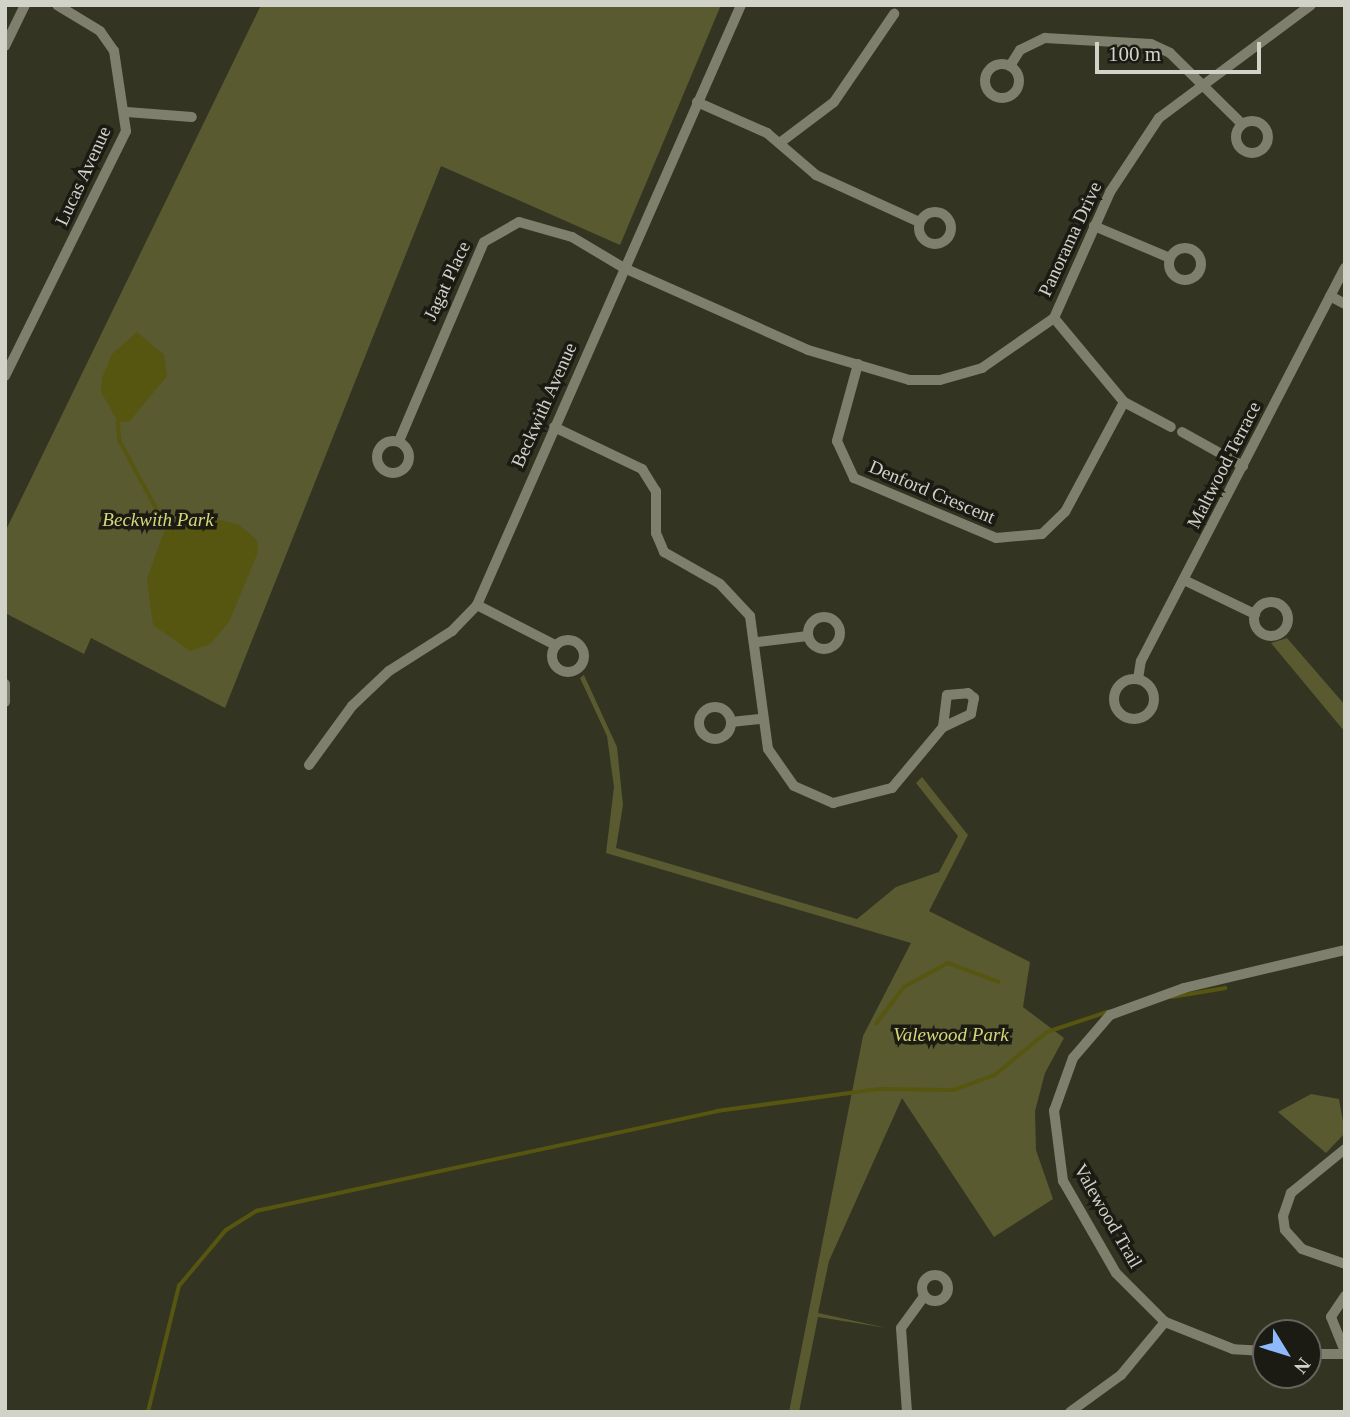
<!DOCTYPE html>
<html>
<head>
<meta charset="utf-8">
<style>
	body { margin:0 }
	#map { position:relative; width:1350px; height:1417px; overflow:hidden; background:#343423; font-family:Georgia,serif }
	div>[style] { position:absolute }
	.green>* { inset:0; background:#595a30 }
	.water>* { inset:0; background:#565610 }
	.stream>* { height:3.5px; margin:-1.75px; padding:0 1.75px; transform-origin:1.75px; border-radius:1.75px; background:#565610 }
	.minor>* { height:10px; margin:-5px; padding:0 5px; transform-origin:5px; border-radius:5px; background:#7e7f6c }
	.minor>.ring { margin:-5px; padding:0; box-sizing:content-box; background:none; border:10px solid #7e7f6c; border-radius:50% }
	span { translate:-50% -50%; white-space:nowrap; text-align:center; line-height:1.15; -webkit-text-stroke:7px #1b1b14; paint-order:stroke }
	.street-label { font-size:19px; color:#d1d2c8 }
	.park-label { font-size:19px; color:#d5d778; font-style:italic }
	.frame { position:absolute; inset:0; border:7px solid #d1d2c8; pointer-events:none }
	.north { position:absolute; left:1252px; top:1319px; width:70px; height:70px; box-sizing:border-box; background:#1b1b14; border:2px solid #64645c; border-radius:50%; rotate:128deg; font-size:19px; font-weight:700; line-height:28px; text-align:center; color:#d1d2c8 }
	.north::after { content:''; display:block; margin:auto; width:24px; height:32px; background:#8eb9fc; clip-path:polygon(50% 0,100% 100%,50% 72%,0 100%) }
	.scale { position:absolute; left:1095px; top:42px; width:166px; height:32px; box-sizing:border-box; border:4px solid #d1d2c8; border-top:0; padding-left:9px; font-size:21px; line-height:24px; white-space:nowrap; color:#d1d2c8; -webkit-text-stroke:5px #1b1b14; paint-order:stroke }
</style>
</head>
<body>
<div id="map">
	<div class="green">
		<div style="clip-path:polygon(261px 5px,721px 5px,620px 245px,441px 166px,225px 708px,91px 638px,84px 654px,5px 613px,5px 532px)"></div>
		<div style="clip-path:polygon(1287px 638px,1345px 705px,1345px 732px,1271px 643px)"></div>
		<div style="clip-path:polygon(584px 675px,617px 747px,623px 805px,616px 848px,857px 919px,896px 887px,939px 872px,958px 836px,916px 783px,922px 777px,968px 835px,929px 911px,1030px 962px,1023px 1007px,1064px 1038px,1045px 1073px,1035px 1111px,1036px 1150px,1053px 1199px,994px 1237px,902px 1098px,829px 1261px,818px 1313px,887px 1328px,818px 1317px,799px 1412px,789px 1412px,863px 1036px,911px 943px,606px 853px,614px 787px,607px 736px,580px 678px)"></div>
		<div style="clip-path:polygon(1311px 1094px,1339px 1099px,1345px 1133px,1326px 1153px,1278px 1112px)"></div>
	</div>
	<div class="water">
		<div style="clip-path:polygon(137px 332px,164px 355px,167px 376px,129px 422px,118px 422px,101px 392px,102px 378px,112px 354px)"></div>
		<div style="clip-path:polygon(212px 518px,239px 525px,257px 540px,258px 552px,229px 622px,210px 644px,190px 651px,153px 625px,147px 579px,166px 526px)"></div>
	</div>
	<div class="stream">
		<div style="left:118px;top:422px;width:19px;rotate:84deg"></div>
		<div style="left:120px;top:441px;width:97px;rotate:61.6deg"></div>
		<div style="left:1172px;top:997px;width:54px;rotate:-9.6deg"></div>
		<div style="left:876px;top:1024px;width:46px;rotate:-52.9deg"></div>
		<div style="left:904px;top:987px;width:50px;rotate:-28.6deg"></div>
		<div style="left:948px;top:963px;width:54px;rotate:20.4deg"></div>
		<div style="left:148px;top:1412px;width:130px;rotate:-76.2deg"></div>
		<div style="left:179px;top:1286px;width:73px;rotate:-50deg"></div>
		<div style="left:226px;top:1230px;width:36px;rotate:-32deg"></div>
		<div style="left:256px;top:1211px;width:472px;rotate:-12.2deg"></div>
		<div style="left:717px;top:1111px;width:163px;rotate:-7.7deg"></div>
		<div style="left:879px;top:1089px;width:75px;rotate:0.8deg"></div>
		<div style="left:954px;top:1090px;width:44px;rotate:-20.1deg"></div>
		<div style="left:995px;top:1075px;width:67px;rotate:-39.6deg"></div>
		<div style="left:1047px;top:1032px;width:63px;rotate:-18.4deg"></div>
	</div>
	<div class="minor">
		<div style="left:5px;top:46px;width:46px;rotate:-64deg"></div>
		<div class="ring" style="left:985px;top:64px;width:24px;height:24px"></div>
		<div style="left:1010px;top:66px;width:19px;rotate:-58deg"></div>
		<div style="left:1020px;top:50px;width:28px;rotate:-26deg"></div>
		<div style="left:1045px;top:38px;width:106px;rotate:3.2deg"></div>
		<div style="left:1151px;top:44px;width:21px;rotate:25deg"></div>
		<div style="left:1170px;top:53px;width:101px;rotate:44.6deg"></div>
		<div style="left:697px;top:102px;width:77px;rotate:23.9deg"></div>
		<div style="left:767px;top:133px;width:65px;rotate:40.6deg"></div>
		<div style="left:816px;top:175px;width:113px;rotate:24.5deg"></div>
		<div style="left:127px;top:112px;width:65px;rotate:4.4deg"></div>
		<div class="ring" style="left:1236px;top:121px;width:22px;height:22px"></div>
		<div style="left:781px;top:142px;width:66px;rotate:-37deg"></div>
		<div style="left:834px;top:102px;width:107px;rotate:-55.7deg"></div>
		<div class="ring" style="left:919px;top:212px;width:22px;height:22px"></div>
		<div style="left:1094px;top:226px;width:82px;rotate:22.8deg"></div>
		<div class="ring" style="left:1169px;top:248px;width:22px;height:22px"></div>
		<div style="left:1330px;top:296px;width:17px;rotate:28deg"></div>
		<div style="left:1054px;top:318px;width:109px;rotate:50.2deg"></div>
		<div style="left:1124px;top:402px;width:53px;rotate:28deg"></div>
		<div style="left:858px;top:364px;width:80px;rotate:105.3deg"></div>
		<div style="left:837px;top:441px;width:41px;rotate:65.3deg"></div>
		<div style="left:854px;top:478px;width:154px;rotate:22.9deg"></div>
		<div style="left:996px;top:538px;width:46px;rotate:-5deg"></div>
		<div style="left:1042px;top:534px;width:32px;rotate:-44deg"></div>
		<div style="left:1065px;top:512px;width:125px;rotate:-61.8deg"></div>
		<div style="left:5px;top:376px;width:273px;rotate:-63.7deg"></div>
		<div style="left:126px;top:131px;width:81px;rotate:-98.5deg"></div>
		<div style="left:114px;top:51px;width:24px;rotate:-125deg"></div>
		<div style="left:100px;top:31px;width:50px;rotate:-148.8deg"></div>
		<div style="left:554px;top:427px;width:98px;rotate:25.5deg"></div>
		<div style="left:642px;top:469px;width:26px;rotate:58deg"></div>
		<div style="left:656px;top:491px;width:42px;rotate:90deg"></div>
		<div style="left:656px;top:533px;width:21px;rotate:67deg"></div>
		<div style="left:664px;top:552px;width:64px;rotate:29.7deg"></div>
		<div style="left:720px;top:584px;width:44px;rotate:46.8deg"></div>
		<div style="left:750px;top:616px;width:134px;rotate:82.3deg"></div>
		<div style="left:768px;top:749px;width:45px;rotate:54.9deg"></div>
		<div style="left:794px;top:786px;width:43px;rotate:23.6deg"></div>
		<div style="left:833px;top:803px;width:61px;rotate:-14.3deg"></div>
		<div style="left:892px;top:788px;width:80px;rotate:-50.1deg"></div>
		<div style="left:943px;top:727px;width:32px;rotate:-83deg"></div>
		<div style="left:947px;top:695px;width:21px;rotate:-5deg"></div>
		<div style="left:968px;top:693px;width:8px;rotate:40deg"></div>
		<div style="left:974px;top:698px;width:16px;rotate:101deg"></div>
		<div style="left:971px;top:714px;width:31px;rotate:155deg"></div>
		<div style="left:1182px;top:432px;width:70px;rotate:29.1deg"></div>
		<div class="ring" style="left:377px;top:441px;width:22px;height:22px"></div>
		<div style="left:399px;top:441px;width:216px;rotate:-66.9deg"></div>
		<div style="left:484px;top:242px;width:40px;rotate:-29.7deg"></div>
		<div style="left:519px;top:222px;width:55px;rotate:15.8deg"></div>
		<div style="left:572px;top:237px;width:61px;rotate:30.8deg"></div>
		<div style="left:624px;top:268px;width:201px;rotate:24deg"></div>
		<div style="left:808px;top:350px;width:105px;rotate:16.5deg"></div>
		<div style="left:909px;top:380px;width:31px"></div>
		<div style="left:940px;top:380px;width:44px;rotate:-15.9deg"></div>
		<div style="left:982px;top:368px;width:88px;rotate:-34.8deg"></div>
		<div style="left:1054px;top:318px;width:138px;rotate:-66deg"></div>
		<div style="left:1110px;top:192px;width:89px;rotate:-56.5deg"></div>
		<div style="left:1159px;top:118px;width:189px;rotate:-36.6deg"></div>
		<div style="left:1184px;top:580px;width:79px;rotate:25.6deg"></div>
		<div class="ring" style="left:1254px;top:602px;width:24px;height:24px"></div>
		<div style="left:477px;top:605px;width:88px;rotate:27.1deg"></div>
		<div class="ring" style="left:808px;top:617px;width:22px;height:22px"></div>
		<div class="ring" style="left:552px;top:640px;width:22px;height:22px"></div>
		<div style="left:758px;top:642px;width:50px;rotate:-6.8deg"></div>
		<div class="ring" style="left:1114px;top:679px;width:30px;height:30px"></div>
		<div style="left:1138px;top:679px;width:18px;rotate:-81deg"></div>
		<div style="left:1141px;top:661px;width:443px;rotate:-62.6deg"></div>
		<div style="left:5px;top:684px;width:18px;rotate:90deg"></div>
		<div class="ring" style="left:699px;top:707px;width:22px;height:22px"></div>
		<div style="left:731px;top:722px;width:31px;rotate:-6deg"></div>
		<div style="left:309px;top:765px;width:73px;rotate:-53.9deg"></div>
		<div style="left:352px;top:706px;width:51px;rotate:-43.4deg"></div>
		<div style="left:389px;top:671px;width:75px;rotate:-32.4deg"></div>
		<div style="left:452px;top:631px;width:36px;rotate:-46deg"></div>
		<div style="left:477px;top:605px;width:656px;rotate:-66.25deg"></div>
		<div style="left:1345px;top:1149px;width:70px;rotate:140.8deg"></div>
		<div style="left:1291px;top:1193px;width:24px;rotate:109deg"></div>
		<div style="left:1283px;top:1216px;width:14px;rotate:82deg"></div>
		<div style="left:1285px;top:1230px;width:25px;rotate:48deg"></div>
		<div style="left:1302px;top:1249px;width:46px;rotate:19.2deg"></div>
		<div class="ring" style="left:922px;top:1275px;width:16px;height:16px"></div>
		<div style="left:1345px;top:1296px;width:25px;rotate:124deg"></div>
		<div style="left:1331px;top:1317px;width:38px;rotate:68deg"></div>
		<div style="left:1266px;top:1351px;width:33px;rotate:-177deg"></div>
		<div style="left:1233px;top:1349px;width:73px;rotate:-158.3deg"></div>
		<div style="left:1165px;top:1322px;width:69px;rotate:-135deg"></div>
		<div style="left:1116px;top:1273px;width:106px;rotate:-119.9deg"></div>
		<div style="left:1063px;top:1181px;width:71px;rotate:-97.3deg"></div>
		<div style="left:1054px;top:1111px;width:56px;rotate:-70.3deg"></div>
		<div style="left:1073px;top:1058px;width:57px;rotate:-49.3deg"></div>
		<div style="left:1110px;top:1015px;width:79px;rotate:-20deg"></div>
		<div style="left:1184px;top:988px;width:165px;rotate:-13.3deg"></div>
		<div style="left:1308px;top:1354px;width:37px"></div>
		<div style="left:907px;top:1412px;width:84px;rotate:-94.1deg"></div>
		<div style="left:901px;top:1328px;width:39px;rotate:-54deg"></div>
		<div style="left:1070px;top:1412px;width:63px;rotate:-36deg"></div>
		<div style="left:1121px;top:1375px;width:69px;rotate:-50.3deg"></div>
	</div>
	<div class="street-label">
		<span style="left:83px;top:176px;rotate:-65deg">Lucas Avenue</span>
		<span style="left:1070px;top:239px;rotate:-65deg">Panorama Drive</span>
		<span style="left:447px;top:281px;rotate:-65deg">Jagat Place</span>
		<span style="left:544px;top:405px;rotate:-66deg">Beckwith Avenue</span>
		<span style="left:1224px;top:465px;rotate:-63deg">Maltwood Terrace</span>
		<span style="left:932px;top:492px;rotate:23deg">Denford Crescent</span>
		<span style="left:1108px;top:1216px;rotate:60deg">Valewood Trail</span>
	</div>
	<div class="park-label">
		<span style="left:158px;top:520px">Beckwith Park</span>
		<span style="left:951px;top:1035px">Valewood Park</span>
	</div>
	<div class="frame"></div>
	<div class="north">N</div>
	<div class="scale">100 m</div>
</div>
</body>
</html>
